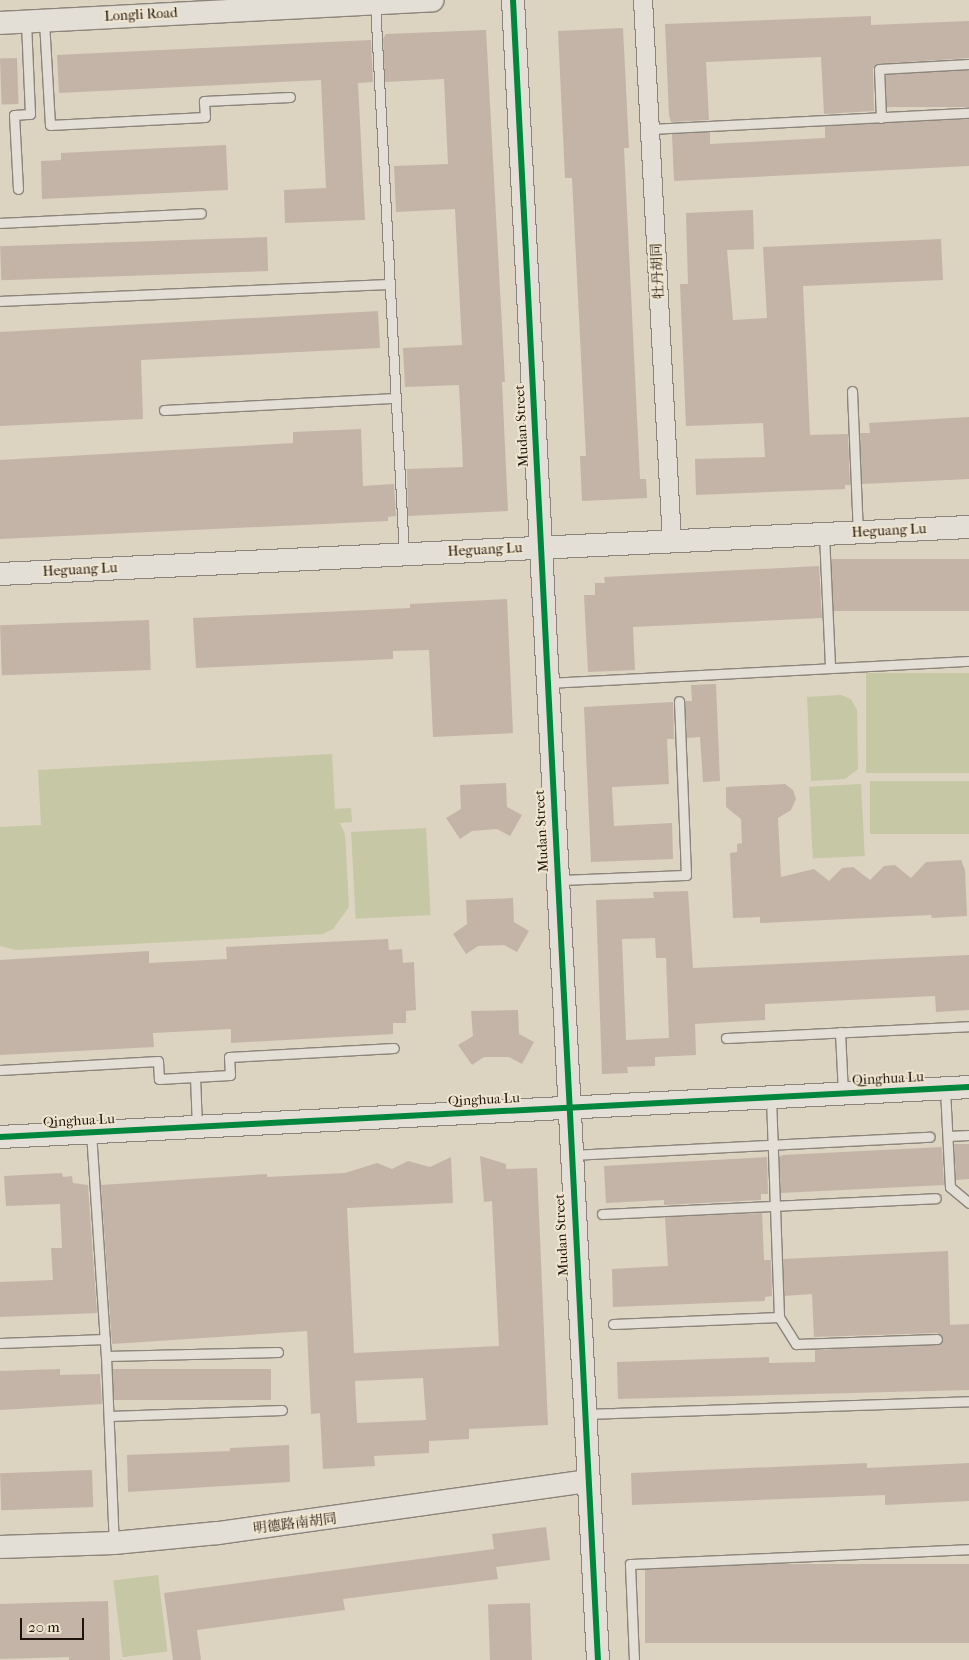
<!DOCTYPE html>
<html>
<head>
<meta charset="utf-8">
<style>
	body { margin:0 }
	#map { position:relative; width:969px; height:1660px; overflow:hidden; background:#dcd3c1; font-family:"IM FELL French Canon","Noto Serif SC",serif }
	div>[style] { position:absolute }
	.green>* { inset:0; background:#c6c7a5; transform-origin:0 0 }
	.building>* { inset:0; background:#c4b4a7; transform-origin:0 0 }
	.roads { filter:drop-shadow(1px 0 #8b847a) drop-shadow(-1px 0 #8b847a) drop-shadow(0 1px #8b847a) drop-shadow(0 -1px #8b847a) }
	.service>* { height:9px; margin:-4.5px; padding:0 4.5px; transform-origin:4.5px; border-radius:4.5px; background:#e4dfd6 }
	.minor>* { height:18px; margin:-9px; padding:0 9px; transform-origin:9px; border-radius:9px; background:#e4dfd6 }
	.tertiary>* { height:22px; margin:-11px; padding:0 11px; transform-origin:11px; border-radius:11px; background:#e4dfd6 }
	.cycleway>* { height:6px; margin:-3px; padding:0 3px; transform-origin:3px; border-radius:3px; background:#00873e }
	span { translate:-50% -50%; white-space:nowrap; text-align:center; line-height:1.15; -webkit-text-stroke:4px #f0e5cf; paint-order:stroke }
	.street-label { font-size:14px; color:#1e140d }
	.scale { position:absolute; left:20px; top:1618px; width:64px; height:22px; box-sizing:border-box; border:2px solid #1e140d; border-top:0; padding-left:6px; font-size:15px; line-height:18px; white-space:nowrap; color:#1e140d; -webkit-text-stroke:4px #f0e5cf; paint-order:stroke }
</style>
</head>
<body>
<div id="map">
	<div class="green">
		<div style="left:969px;top:673px;width:100px;height:103px;rotate:90deg"></div>
		<div style="clip-path:polygon(841px 695px,851px 699px,857px 710px,858px 769px,845px 779px,811px 781px,807px 697px)"></div>
		<div style="clip-path:polygon(332px 754px,335px 809px,351px 808px,352px 822px,340px 823px,345px 834px,349px 907px,333px 929px,323px 934px,16px 950px,0 946px,0 827px,41px 825px,38px 770px)"></div>
		<div style="left:969px;top:781px;width:53px;height:99px;rotate:90deg"></div>
		<div style="left:861px;top:784px;width:72px;height:52px;rotate:87deg"></div>
		<div style="left:426px;top:828px;width:87px;height:75px;rotate:87deg"></div>
		<div style="left:158px;top:1575px;width:77px;height:45px;rotate:83deg"></div>
	</div>
	<div class="building">
		<div style="clip-path:polygon(871px 16px,871px 25px,969px 21px,969px 58px,876px 64px,873px 69px,874px 111px,824px 114px,821px 57px,706px 62px,709px 120px,671px 122px,669px 115px,665px 24px)"></div>
		<div style="clip-path:polygon(623px 28px,629px 148px,624px 148px,640px 479px,646px 479px,647px 498px,582px 501px,580px 456px,586px 456px,572px 178px,565px 178px,558px 31px)"></div>
		<div style="clip-path:polygon(486px 30px,505px 382px,502px 382px,508px 511px,408px 516px,407px 469px,463px 467px,459px 385px,405px 387px,403px 348px,462px 345px,455px 209px,396px 212px,394px 166px,448px 164px,444px 79px,385px 82px,383px 39px,386px 34px)"></div>
		<div style="clip-path:polygon(371px 40px,373px 82px,358px 83px,365px 220px,285px 223px,284px 190px,326px 188px,321px 80px,59px 93px,57px 55px)"></div>
		<div style="left:17px;top:58px;width:46px;height:17px;rotate:88deg"></div>
		<div style="left:969px;top:70px;width:37px;height:83px;rotate:90deg"></div>
		<div style="clip-path:polygon(969px 119px,969px 166px,674px 181px,672px 134px,710px 132px,710px 144px,825px 138px,825px 126px)"></div>
		<div style="clip-path:polygon(226px 145px,228px 190px,42px 199px,41px 161px,61px 160px,61px 153px)"></div>
		<div style="clip-path:polygon(753px 210px,754px 249px,727px 250px,733px 320px,767px 318px,763px 247px,941px 239px,943px 280px,803px 286px,810px 435px,848px 434px,850px 485px,845px 485px,845px 489px,696px 495px,695px 459px,765px 457px,763px 423px,686px 426px,680px 284px,688px 284px,686px 213px)"></div>
		<div style="left:267px;top:237px;width:34px;height:267px;rotate:88deg"></div>
		<div style="clip-path:polygon(378px 311px,380px 348px,141px 360px,143px 419px,0 426px,0 332px)"></div>
		<div style="clip-path:polygon(969px 417px,969px 479px,862px 484px,860px 433px,870px 433px,869px 423px)"></div>
		<div style="clip-path:polygon(361px 429px,363px 486px,394px 484px,396px 516px,388px 517px,388px 521px,0 539px,0 460px,293px 443px,293px 432px)"></div>
		<div style="left:969px;top:559px;width:52px;height:137px;rotate:90deg"></div>
		<div style="clip-path:polygon(819px 566px,822px 618px,633px 627px,635px 670px,588px 672px,584px 595px,595px 595px,595px 583px,605px 583px,604px 577px)"></div>
		<div style="clip-path:polygon(507px 599px,513px 733px,433px 737px,429px 650px,393px 651px,393px 659px,196px 668px,193px 618px,410px 608px,410px 604px)"></div>
		<div style="left:149px;top:620px;width:50px;height:149px;rotate:88deg"></div>
		<div style="clip-path:polygon(716px 684px,720px 781px,703px 782px,700px 737px,687px 738px,685px 701px,692px 701px,691px 685px)"></div>
		<div style="clip-path:polygon(673px 702px,674px 739px,667px 739px,669px 784px,612px 787px,614px 826px,672px 823px,673px 859px,591px 862px,584px 707px)"></div>
		<div style="clip-path:polygon(506px 783px,507px 807px,522px 815px,510px 836px,497px 829px,472px 831px,460px 839px,446px 818px,461px 809px,460px 785px)"></div>
		<div style="clip-path:polygon(785px 784px,793px 790px,796px 799px,791px 810px,778px 818px,781px 877px,814px 869px,829px 881px,842px 868px,853px 867px,870px 880px,884px 866px,895px 865px,911px 878px,926px 862px,961px 860px,965px 870px,967px 916px,932px 918px,931px 915px,760px 923px,760px 917px,733px 918px,730px 853px,737px 852px,737px 844px,742px 843px,741px 819px,726px 807px,726px 787px)"></div>
		<div style="clip-path:polygon(evenodd,688px 891px,693px 968px,969px 955px,969px 1010px,936px 1012px,935px 996px,765px 1004px,765px 1020px,695px 1024px,696px 1055px,655px 1057px,655px 1066px,627px 1067px,628px 1073px,602px 1074px,596px 900px,654px 898px,653px 892px,688px 891px,655px 938px,656px 958px,666px 958px,669px 1038px,626px 1040px,622px 939px,655px 938px)"></div>
		<div style="clip-path:polygon(513px 898px,514px 922px,529px 931px,517px 952px,504px 945px,478px 946px,466px 954px,453px 934px,467px 924px,466px 900px)"></div>
		<div style="clip-path:polygon(388px 939px,389px 950px,402px 949px,403px 963px,414px 962px,416px 1010px,406px 1011px,406px 1023px,393px 1023px,393px 1034px,231px 1043px,231px 1029px,153px 1033px,154px 1047px,0 1055px,0 960px,149px 951px,149px 963px,227px 959px,226px 947px)"></div>
		<div style="clip-path:polygon(518px 1010px,519px 1034px,534px 1042px,522px 1064px,509px 1057px,484px 1057px,472px 1065px,458px 1045px,473px 1036px,471px 1011px)"></div>
		<div style="clip-path:polygon(954px 1144px,969px 1144px,969px 1179px,956px 1180px)"></div>
		<div style="clip-path:polygon(942px 1147px,944px 1185px,781px 1193px,779px 1157px,783px 1155px)"></div>
		<div style="clip-path:polygon(evenodd,480px 1156px,506px 1164px,506px 1169px,537px 1168px,548px 1425px,469px 1429px,469px 1439px,429px 1441px,429px 1453px,374px 1456px,375px 1466px,323px 1469px,320px 1413px,311px 1414px,307px 1331px,112px 1344px,101px 1185px,267px 1174px,267px 1177px,345px 1173px,377px 1163px,392px 1169px,408px 1161px,430px 1167px,451px 1157px,453px 1203px,347px 1208px,354px 1353px,499px 1346px,492px 1201px,484px 1202px,480px 1156px,423px 1378px,426px 1420px,357px 1423px,355px 1381px,423px 1378px)"></div>
		<div style="clip-path:polygon(767px 1157px,768px 1194px,761px 1194px,761px 1200px,664px 1205px,664px 1200px,606px 1203px,604px 1166px)"></div>
		<div style="clip-path:polygon(62px 1173px,63px 1177px,72px 1176px,73px 1183px,88px 1185px,97px 1313px,0 1317px,0 1282px,53px 1280px,51px 1248px,62px 1248px,60px 1204px,6px 1206px,4px 1176px)"></div>
		<div style="clip-path:polygon(762px 1213px,764px 1260px,771px 1260px,772px 1296px,765px 1297px,765px 1301px,613px 1307px,612px 1269px,668px 1266px,665px 1217px)"></div>
		<div style="clip-path:polygon(948px 1251px,950px 1325px,969px 1324px,969px 1390px,618px 1399px,617px 1362px,769px 1357px,769px 1363px,815px 1362px,815px 1350px,940px 1344px,943px 1338px,937px 1333px,814px 1337px,812px 1294px,784px 1296px,783px 1259px)"></div>
		<div style="clip-path:polygon(60px 1369px,60px 1375px,100px 1374px,102px 1404px,0 1410px,0 1371px)"></div>
		<div style="left:271px;top:1369px;width:31px;height:158px;rotate:90deg"></div>
		<div style="clip-path:polygon(289px 1445px,290px 1482px,128px 1492px,127px 1455px,230px 1451px,230px 1448px)"></div>
		<div style="clip-path:polygon(867px 1463px,867px 1468px,969px 1463px,969px 1501px,885px 1505px,885px 1495px,632px 1505px,631px 1473px)"></div>
		<div style="left:92px;top:1470px;width:37px;height:92px;rotate:88deg"></div>
		<div style="clip-path:polygon(546px 1527px,550px 1560px,496px 1567px,498px 1579px,343px 1599px,345px 1610px,197px 1630px,201px 1660px,173px 1660px,164px 1593px,494px 1549px,492px 1534px)"></div>
		<div style="left:969px;top:1564px;width:79px;height:324px;rotate:90deg"></div>
		<div style="clip-path:polygon(108px 1601px,110px 1660px,69px 1660px,69px 1657px,0 1659px,0 1604px)"></div>
		<div style="left:530px;top:1603px;width:57px;height:42px;rotate:88deg"></div>
	</div>
	<div class="roads">
		<div class="service">
			<div style="left:375px;top:3px;width:552px;rotate:86.99deg"></div>
			<div style="left:44px;top:21px;width:104px;rotate:86.7deg"></div>
			<div style="left:50px;top:125px;width:155px;rotate:-3deg"></div>
			<div style="left:205px;top:117px;width:16px;rotate:-94deg"></div>
			<div style="left:204px;top:101px;width:86px;rotate:-2.7deg"></div>
			<div style="left:881px;top:118px;width:49px;rotate:-92.3deg"></div>
			<div style="left:879px;top:69px;width:90px;rotate:-3.2deg"></div>
			<div style="left:650px;top:129px;width:319px;rotate:-2.9deg"></div>
			<div style="left:18px;top:189px;width:74px;rotate:-93.1deg"></div>
			<div style="left:14px;top:115px;width:16px;rotate:-4deg"></div>
			<div style="left:30px;top:114px;width:92px;rotate:-92.5deg"></div>
			<div style="left:0;top:223px;width:201px;rotate:-2.8deg"></div>
			<div style="left:0;top:301px;width:390px;rotate:-2.5deg"></div>
			<div style="left:852px;top:391px;width:141px;rotate:87.6deg"></div>
			<div style="left:164px;top:410px;width:232px;rotate:-3deg"></div>
			<div style="left:824px;top:534px;width:134px;rotate:87.4deg"></div>
			<div style="left:547px;top:683px;width:423px;rotate:-3deg"></div>
			<div style="left:559px;top:880px;width:127px;rotate:-2.3deg"></div>
			<div style="left:686px;top:875px;width:174px;rotate:-92.3deg"></div>
			<div style="left:840px;top:1032px;width:61px;rotate:87.2deg"></div>
			<div style="left:726px;top:1038px;width:243px;rotate:-2.8deg"></div>
			<div style="left:0;top:1070px;width:158px;rotate:-3.3deg"></div>
			<div style="left:158px;top:1061px;width:18px;rotate:87deg"></div>
			<div style="left:159px;top:1079px;width:71px;rotate:-3.2deg"></div>
			<div style="left:230px;top:1075px;width:18px;rotate:-93deg"></div>
			<div style="left:229px;top:1057px;width:165px;rotate:-3.1deg"></div>
			<div style="left:195px;top:1077px;width:49px;rotate:87.7deg"></div>
			<div style="left:945px;top:1089px;width:98px;rotate:87.1deg"></div>
			<div style="left:950px;top:1187px;width:25px;rotate:40deg"></div>
			<div style="left:771px;top:1098px;width:219px;rotate:87.9deg"></div>
			<div style="left:779px;top:1317px;width:32px;rotate:58deg"></div>
			<div style="left:796px;top:1344px;width:141px;rotate:-2deg"></div>
			<div style="left:91px;top:1132px;width:225px;rotate:86.2deg"></div>
			<div style="left:106px;top:1356px;width:187px;rotate:87.6deg"></div>
			<div style="left:948px;top:1136px;width:21px;rotate:-3deg"></div>
			<div style="left:571px;top:1155px;width:359px;rotate:-2.9deg"></div>
			<div style="left:602px;top:1214px;width:334px;rotate:-2.7deg"></div>
			<div style="left:613px;top:1324px;width:166px;rotate:-2.4deg"></div>
			<div style="left:0;top:1343px;width:105px;rotate:-2.2deg"></div>
			<div style="left:106px;top:1356px;width:172px;rotate:-1.3deg"></div>
			<div style="left:584px;top:1414px;width:385px;rotate:-1.9deg"></div>
			<div style="left:109px;top:1416px;width:173px;rotate:-2deg"></div>
			<div style="left:634px;top:1660px;width:96px;rotate:-92.4deg"></div>
			<div style="left:630px;top:1564px;width:339px;rotate:-2.5deg"></div>
		</div>
		<div class="minor">
			<div style="left:643px;top:0;width:543px;rotate:86.94deg"></div>
		</div>
		<div class="tertiary">
			<div style="left:513px;top:0;width:1662px;rotate:87.07deg"></div>
			<div style="left:0;top:23px;width:433px;rotate:-3deg"></div>
			<div style="left:0;top:574px;width:970px;rotate:-2.78deg"></div>
			<div style="left:0;top:1137px;width:970px;rotate:-2.95deg"></div>
			<div style="left:0;top:1547px;width:114px;rotate:-2deg"></div>
			<div style="left:114px;top:1543px;width:104px;rotate:-5.5deg"></div>
			<div style="left:218px;top:1533px;width:374px;rotate:-8deg"></div>
		</div>
	</div>
	<div class="cycleway">
		<div style="left:513px;top:0;width:1662px;rotate:87.07deg"></div>
		<div style="left:0;top:1137px;width:970px;rotate:-2.95deg"></div>
	</div>
	<div class="street-label">
		<span style="left:141px;top:15px;rotate:-3deg">Longli Road</span>
		<span style="left:658px;top:271px;rotate:-93deg">牡丹胡同</span>
		<span style="left:522px;top:426px;rotate:-93deg">Mudan Street</span>
		<span style="left:889px;top:531px;rotate:-3deg">Heguang Lu</span>
		<span style="left:485px;top:550px;rotate:-3deg">Heguang Lu</span>
		<span style="left:80px;top:570px;rotate:-3deg">Heguang Lu</span>
		<span style="left:542px;top:831px;rotate:-93deg">Mudan Street</span>
		<span style="left:888px;top:1079px;rotate:-3deg">Qinghua Lu</span>
		<span style="left:484px;top:1100px;rotate:-3deg">Qinghua Lu</span>
		<span style="left:79px;top:1121px;rotate:-3deg">Qinghua Lu</span>
		<span style="left:562px;top:1235px;rotate:-93deg">Mudan Street</span>
		<span style="left:295px;top:1524px;rotate:-7deg">明德路南胡同</span>
	</div>
	<div class="scale">20 m</div>
</div>
</body>
</html>
